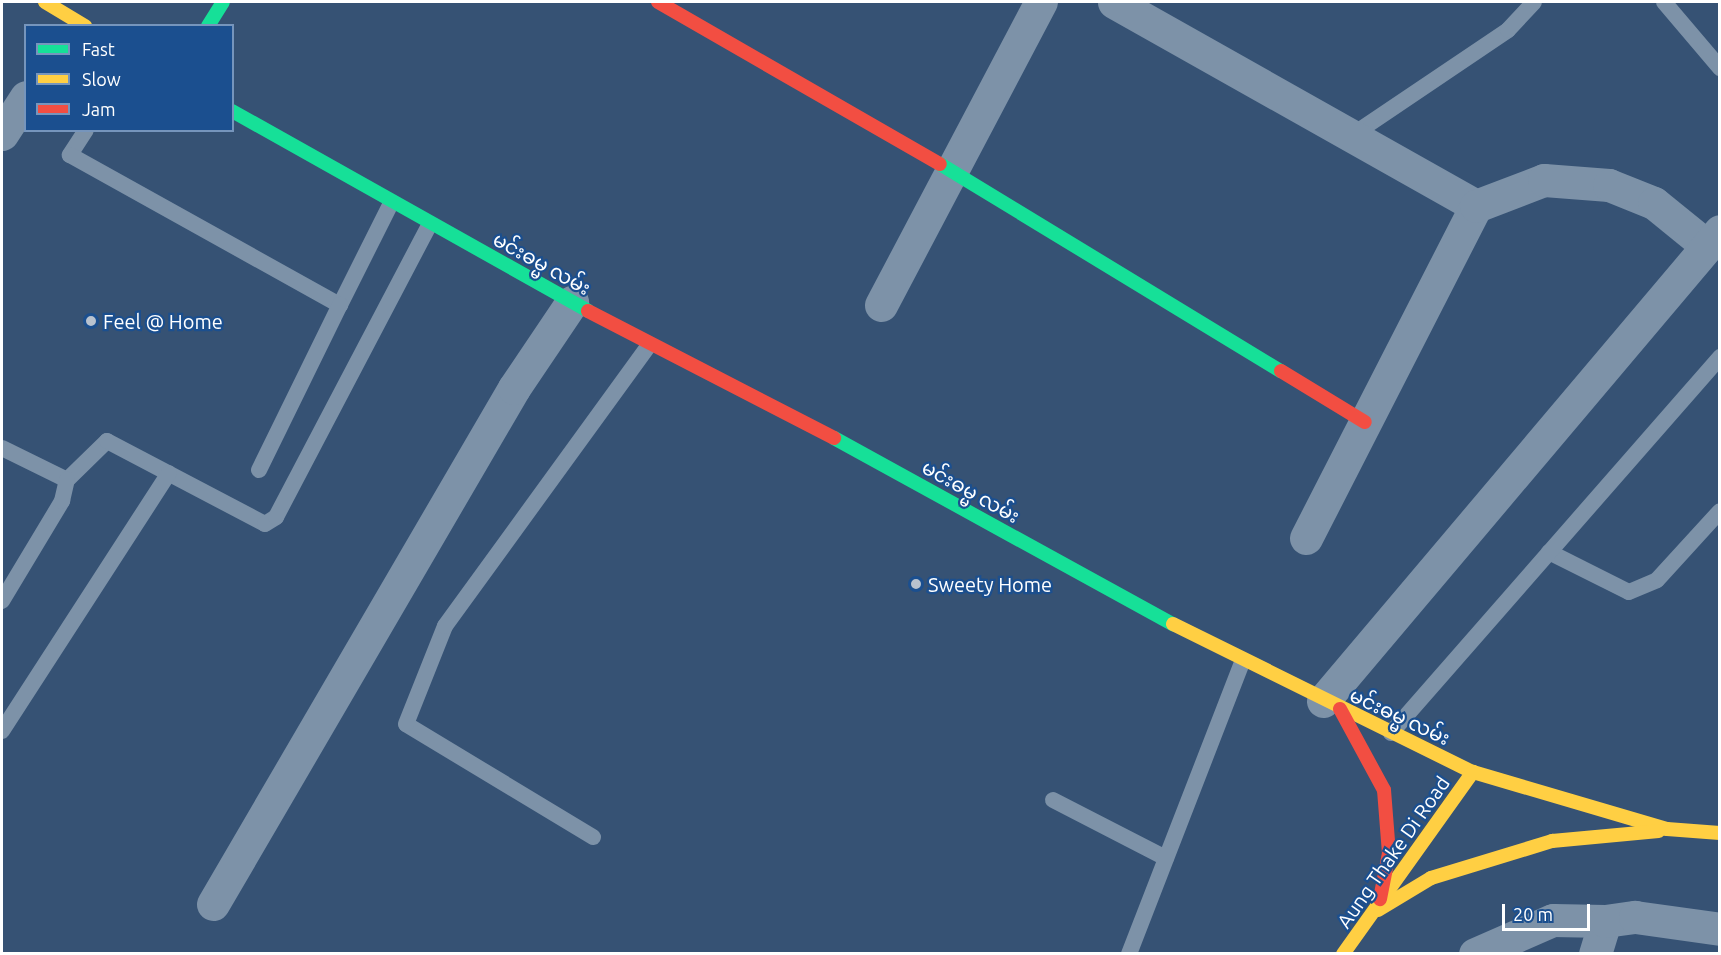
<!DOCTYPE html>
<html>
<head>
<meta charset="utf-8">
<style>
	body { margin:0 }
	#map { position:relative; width:1721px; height:955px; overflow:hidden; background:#365274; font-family:Ubuntu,"Noto Sans Myanmar",sans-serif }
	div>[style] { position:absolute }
	.lane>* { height:16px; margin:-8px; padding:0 8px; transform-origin:8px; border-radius:8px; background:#7d92a8 }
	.street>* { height:33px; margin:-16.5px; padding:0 16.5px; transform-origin:16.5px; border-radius:16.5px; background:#7d92a8 }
	.fast>* { height:14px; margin:-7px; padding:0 7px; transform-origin:7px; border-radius:7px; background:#16e098 }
	.slow>* { height:14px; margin:-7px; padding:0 7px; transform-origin:7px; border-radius:7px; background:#ffcf43 }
	.jam>* { height:14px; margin:-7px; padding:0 7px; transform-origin:7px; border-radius:7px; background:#f24e42 }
	.dots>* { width:16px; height:16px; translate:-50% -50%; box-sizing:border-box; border:3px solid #1b4f8f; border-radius:50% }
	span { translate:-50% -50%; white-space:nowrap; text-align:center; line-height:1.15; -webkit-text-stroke:4.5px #1b4f8f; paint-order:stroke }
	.street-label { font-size:20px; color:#fff }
	.poi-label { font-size:20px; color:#fff }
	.left { translate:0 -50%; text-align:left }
	.frame { position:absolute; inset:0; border:3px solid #fff; pointer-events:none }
	.legend { position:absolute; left:24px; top:24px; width:210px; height:108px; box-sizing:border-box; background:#1b4f8f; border:2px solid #7695bc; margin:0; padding:8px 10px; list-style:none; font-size:18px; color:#fff }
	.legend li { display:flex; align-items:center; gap:12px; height:30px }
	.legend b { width:30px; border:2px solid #7695bc }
	.scale { position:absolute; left:1502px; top:904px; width:88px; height:27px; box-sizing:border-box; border:3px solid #fff; border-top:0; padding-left:8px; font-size:18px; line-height:21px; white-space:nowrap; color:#fff; -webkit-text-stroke:4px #1b4f8f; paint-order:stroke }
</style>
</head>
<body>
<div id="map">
	<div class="lane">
		<div style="left:1664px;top:2px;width:87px;rotate:49.7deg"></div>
		<div style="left:86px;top:130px;width:30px;rotate:123deg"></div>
		<div style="left:70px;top:155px;width:309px;rotate:29.1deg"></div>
		<div style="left:340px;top:305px;width:114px;rotate:-63.4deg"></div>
		<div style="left:1351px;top:136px;width:189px;rotate:-34deg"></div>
		<div style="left:1508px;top:30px;width:38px;rotate:-47deg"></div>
		<div style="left:2px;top:448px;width:72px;rotate:26.2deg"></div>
		<div style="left:67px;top:480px;width:56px;rotate:-44.3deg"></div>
		<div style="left:107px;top:441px;width:178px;rotate:27.7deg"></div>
		<div style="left:265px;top:524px;width:13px;rotate:-32deg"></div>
		<div style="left:276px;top:517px;width:331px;rotate:-62.3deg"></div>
		<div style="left:259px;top:470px;width:184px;rotate:-63.9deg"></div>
		<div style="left:1549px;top:552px;width:89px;rotate:26.6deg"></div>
		<div style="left:1629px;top:592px;width:30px;rotate:-23deg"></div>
		<div style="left:1657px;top:580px;width:93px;rotate:-47.6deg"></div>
		<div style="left:2px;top:601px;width:117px;rotate:-59deg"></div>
		<div style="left:62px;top:501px;width:22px;rotate:-77deg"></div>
		<div style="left:2px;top:731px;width:307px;rotate:-57.1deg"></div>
		<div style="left:1391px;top:733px;width:500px;rotate:-48.8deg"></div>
		<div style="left:1053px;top:800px;width:127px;rotate:27.2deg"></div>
		<div style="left:593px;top:837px;width:218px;rotate:-148.9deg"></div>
		<div style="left:406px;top:724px;width:105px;rotate:-68.3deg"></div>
		<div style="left:445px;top:626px;width:347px;rotate:-54deg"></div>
		<div style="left:1129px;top:954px;width:313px;rotate:-68.8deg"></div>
	</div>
	<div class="street">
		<div style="left:1114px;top:2px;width:416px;rotate:29.4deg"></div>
		<div style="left:2px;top:134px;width:44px;rotate:-57deg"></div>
		<div style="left:881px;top:305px;width:343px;rotate:-62.2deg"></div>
		<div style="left:1306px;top:538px;width:373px;rotate:-62.9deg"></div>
		<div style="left:1476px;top:206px;width:73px;rotate:-20.9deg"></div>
		<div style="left:1544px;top:180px;width:65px;rotate:4.4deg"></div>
		<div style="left:1609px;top:185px;width:48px;rotate:21.8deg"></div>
		<div style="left:1654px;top:203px;width:68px;rotate:39.1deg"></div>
		<div style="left:1323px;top:701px;width:615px;rotate:-49.81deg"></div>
		<div style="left:213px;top:904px;width:597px;rotate:-59.74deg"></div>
		<div style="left:514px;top:388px;width:104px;rotate:-56deg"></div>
		<div style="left:1475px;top:954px;width:85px;rotate:-23.6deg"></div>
		<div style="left:1553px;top:920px;width:52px;rotate:1.1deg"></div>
		<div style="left:1595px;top:954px;width:34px;rotate:-73deg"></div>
		<div style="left:1605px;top:921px;width:30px;rotate:-8deg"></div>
		<div style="left:1635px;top:917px;width:86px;rotate:8deg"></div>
	</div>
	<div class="fast">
		<div style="left:208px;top:26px;width:28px;rotate:-58deg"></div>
		<div style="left:232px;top:111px;width:408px;rotate:29.3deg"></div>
		<div style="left:940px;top:164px;width:399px;rotate:31.3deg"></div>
		<div style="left:834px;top:438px;width:387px;rotate:28.8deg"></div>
	</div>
	<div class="slow">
		<div style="left:45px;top:2px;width:47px;rotate:31deg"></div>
		<div style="left:1173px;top:624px;width:335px;rotate:26.3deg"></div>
		<div style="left:1473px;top:772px;width:202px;rotate:16.4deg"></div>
		<div style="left:1667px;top:829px;width:53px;rotate:4.3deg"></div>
		<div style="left:1378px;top:910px;width:62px;rotate:-31.1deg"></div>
		<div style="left:1431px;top:878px;width:127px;rotate:-17deg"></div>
		<div style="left:1552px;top:841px;width:107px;rotate:-5.3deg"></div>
		<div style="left:1343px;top:954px;width:224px;rotate:-54.5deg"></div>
	</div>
	<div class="jam">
		<div style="left:658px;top:2px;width:325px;rotate:29.9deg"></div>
		<div style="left:588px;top:311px;width:277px;rotate:27.3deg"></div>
		<div style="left:1281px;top:371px;width:98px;rotate:31.3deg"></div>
		<div style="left:1340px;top:709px;width:92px;rotate:61.5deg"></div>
		<div style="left:1384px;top:790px;width:63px;rotate:85.5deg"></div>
		<div style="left:1389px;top:853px;width:47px;rotate:101.1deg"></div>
	</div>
	<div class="dots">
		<div style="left:91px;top:321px;background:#b9c2ce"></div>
		<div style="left:916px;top:584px;background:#b9c2ce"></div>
	</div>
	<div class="street-label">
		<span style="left:542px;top:263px;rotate:29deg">မင်းဓမ္မ လမ်း</span>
		<span style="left:971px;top:491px;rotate:29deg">မင်းဓမ္မ လမ်း</span>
		<span style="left:1400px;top:716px;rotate:25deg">မင်းဓမ္မ လမ်း</span>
		<span style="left:1393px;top:852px;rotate:-55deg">Aung Thake Di Road</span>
	</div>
	<div class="poi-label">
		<span class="left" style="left:103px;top:321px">Feel @ Home</span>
		<span class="left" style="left:928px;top:584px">Sweety Home</span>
	</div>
	<div class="frame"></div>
	<ul class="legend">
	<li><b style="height:8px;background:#16e098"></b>Fast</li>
	<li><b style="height:8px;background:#ffcf43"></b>Slow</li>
	<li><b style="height:8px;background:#f24e42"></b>Jam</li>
	</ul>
	<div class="scale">20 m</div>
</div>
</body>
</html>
